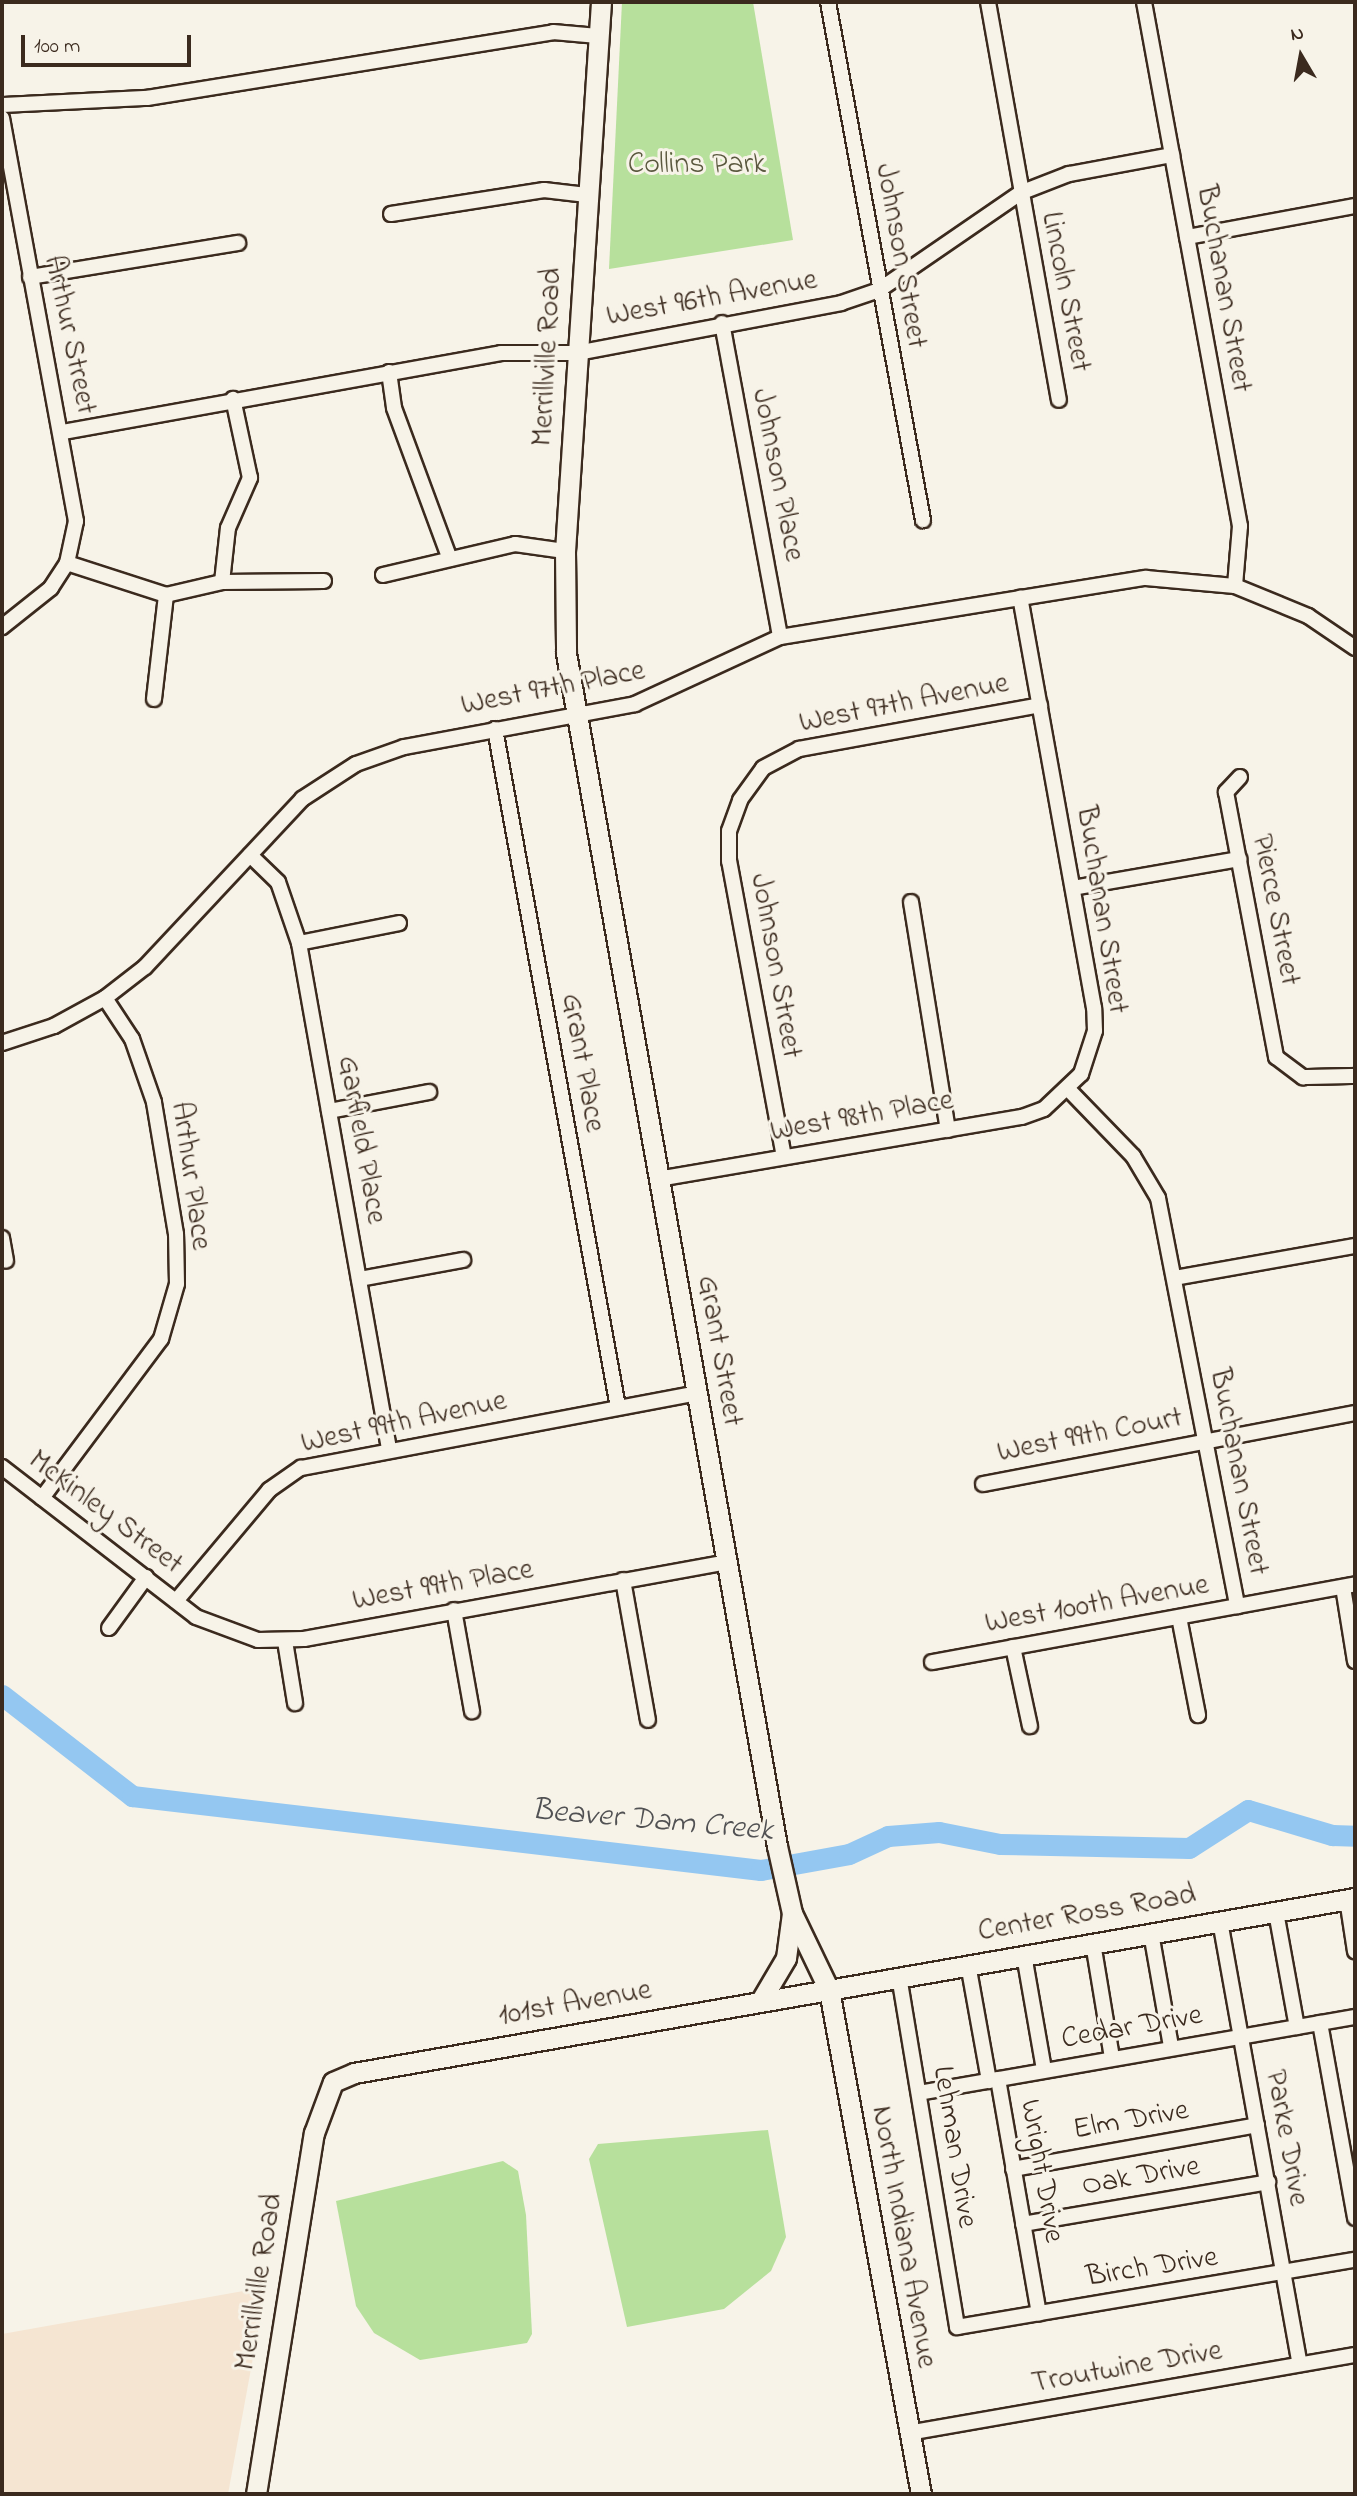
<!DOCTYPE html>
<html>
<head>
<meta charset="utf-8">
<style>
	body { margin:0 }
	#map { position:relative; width:1357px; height:2496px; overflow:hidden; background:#f7f3e8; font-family:"Indie Flower",sans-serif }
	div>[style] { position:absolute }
	.built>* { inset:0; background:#f5e5d2 }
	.green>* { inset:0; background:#b7e09c }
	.river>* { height:21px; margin:-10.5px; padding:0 10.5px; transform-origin:10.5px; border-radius:10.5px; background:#94c7f1 }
	.roads { filter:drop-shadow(2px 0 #3b2a1e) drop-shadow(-2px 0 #3b2a1e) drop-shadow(0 2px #3b2a1e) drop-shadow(0 -2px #3b2a1e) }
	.street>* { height:14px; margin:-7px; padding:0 7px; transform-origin:7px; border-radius:7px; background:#f7f3e8 }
	.secondary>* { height:19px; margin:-9.5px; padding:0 9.5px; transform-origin:9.5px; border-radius:9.5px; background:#f7f3e8 }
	span { translate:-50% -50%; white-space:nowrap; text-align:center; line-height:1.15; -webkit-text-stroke:6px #f7f3e8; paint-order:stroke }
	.park-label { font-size:30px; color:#5a583e }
	.street-label { font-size:30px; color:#3b2a1e }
	.water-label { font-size:32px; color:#515153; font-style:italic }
	.frame { position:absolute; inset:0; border:4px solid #3b2a1e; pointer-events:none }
	.north { position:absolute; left:1266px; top:21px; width:70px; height:70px; -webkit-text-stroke:5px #f7f3e8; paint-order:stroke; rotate:350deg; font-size:19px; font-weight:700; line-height:28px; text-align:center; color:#3b2a1e }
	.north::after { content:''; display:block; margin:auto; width:24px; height:32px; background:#3b2a1e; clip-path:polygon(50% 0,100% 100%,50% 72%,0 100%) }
	.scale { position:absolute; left:21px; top:35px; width:170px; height:32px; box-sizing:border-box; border:4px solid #3b2a1e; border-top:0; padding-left:9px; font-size:21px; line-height:24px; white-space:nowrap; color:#3b2a1e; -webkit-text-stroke:5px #f7f3e8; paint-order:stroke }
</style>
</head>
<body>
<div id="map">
	<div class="built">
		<div style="clip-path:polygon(266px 2287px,228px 2494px,2px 2494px,2px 2334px)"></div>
	</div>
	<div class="green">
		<div style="clip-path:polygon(622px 2px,753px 2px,793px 240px,609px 269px)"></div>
		<div style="clip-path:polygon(768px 2130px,786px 2237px,771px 2271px,724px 2309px,627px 2327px,589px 2159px,598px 2144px)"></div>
		<div style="clip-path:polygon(503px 2161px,518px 2171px,526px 2215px,532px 2334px,527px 2343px,420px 2360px,374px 2333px,356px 2306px,336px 2201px)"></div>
	</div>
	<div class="river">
		<div style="left:2px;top:1695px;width:165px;rotate:37.8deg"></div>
		<div style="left:132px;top:1796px;width:633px;rotate:6.71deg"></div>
		<div style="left:761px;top:1870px;width:89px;rotate:-10.3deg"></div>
		<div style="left:849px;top:1854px;width:43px;rotate:-24.8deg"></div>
		<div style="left:888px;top:1836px;width:51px;rotate:-4.5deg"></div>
		<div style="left:939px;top:1832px;width:62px;rotate:11.1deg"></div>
		<div style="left:1000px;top:1844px;width:189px;rotate:1.2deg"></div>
		<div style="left:1189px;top:1848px;width:70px;rotate:-32.8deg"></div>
		<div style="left:1248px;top:1810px;width:88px;rotate:16.6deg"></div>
		<div style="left:1332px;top:1835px;width:23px;rotate:2deg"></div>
	</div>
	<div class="roads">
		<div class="street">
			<div style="left:828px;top:2px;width:527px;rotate:79.61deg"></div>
			<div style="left:988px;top:2px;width:404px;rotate:79.9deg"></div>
			<div style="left:1144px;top:2px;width:533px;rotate:79.62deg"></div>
			<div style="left:1240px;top:526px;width:60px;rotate:94.8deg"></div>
			<div style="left:2px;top:105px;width:145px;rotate:-2.8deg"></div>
			<div style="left:147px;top:98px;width:411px;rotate:-9.2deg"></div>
			<div style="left:553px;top:32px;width:45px;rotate:5.1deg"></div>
			<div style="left:2px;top:118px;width:410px;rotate:79.6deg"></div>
			<div style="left:76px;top:521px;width:43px;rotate:102.1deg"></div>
			<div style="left:67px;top:563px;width:30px;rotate:123deg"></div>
			<div style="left:51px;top:588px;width:63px;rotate:141.5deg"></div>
			<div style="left:391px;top:214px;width:155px;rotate:-8.9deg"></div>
			<div style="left:544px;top:190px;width:43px;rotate:6.6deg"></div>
			<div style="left:1187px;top:237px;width:171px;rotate:-10.5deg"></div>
			<div style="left:30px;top:277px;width:211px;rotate:-9.3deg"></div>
			<div style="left:722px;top:323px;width:319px;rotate:79.5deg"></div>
			<div style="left:389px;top:372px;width:36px;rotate:82deg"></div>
			<div style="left:394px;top:408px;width:161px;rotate:69.7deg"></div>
			<div style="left:63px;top:432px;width:445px;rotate:-10.2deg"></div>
			<div style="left:501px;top:353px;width:76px"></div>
			<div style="left:577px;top:353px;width:269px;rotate:-10.7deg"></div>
			<div style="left:841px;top:303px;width:40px;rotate:-18.9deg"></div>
			<div style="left:879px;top:290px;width:171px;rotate:-34.5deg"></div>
			<div style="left:1020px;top:193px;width:53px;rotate:-21.2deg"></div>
			<div style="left:1069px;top:174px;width:105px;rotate:-10.5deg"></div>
			<div style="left:67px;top:563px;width:104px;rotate:17.9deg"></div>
			<div style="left:166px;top:595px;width:57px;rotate:-13.1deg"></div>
			<div style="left:222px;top:582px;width:102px;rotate:-0.6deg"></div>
			<div style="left:383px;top:575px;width:136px;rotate:-13.2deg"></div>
			<div style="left:515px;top:544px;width:50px;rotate:8deg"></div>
			<div style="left:222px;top:582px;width:54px;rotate:-83.7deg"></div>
			<div style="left:228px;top:528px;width:55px;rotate:-66.3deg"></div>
			<div style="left:250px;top:478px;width:81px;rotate:-102.1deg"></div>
			<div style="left:154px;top:699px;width:105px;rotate:-83.4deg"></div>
			<div style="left:495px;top:729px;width:689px;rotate:79.72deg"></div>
			<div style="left:1240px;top:777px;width:21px;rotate:133deg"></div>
			<div style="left:1226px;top:792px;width:270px;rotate:79.3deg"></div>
			<div style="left:1276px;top:1057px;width:34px;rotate:37deg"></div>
			<div style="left:1303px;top:1077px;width:52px;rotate:-1.1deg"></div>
			<div style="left:250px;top:855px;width:39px;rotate:44deg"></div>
			<div style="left:278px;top:882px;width:65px;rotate:71deg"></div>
			<div style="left:299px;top:943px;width:514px;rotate:79.91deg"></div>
			<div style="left:1073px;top:888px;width:169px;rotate:-9.9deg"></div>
			<div style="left:911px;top:902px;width:231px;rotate:80.8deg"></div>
			<div style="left:299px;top:943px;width:102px;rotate:-11.3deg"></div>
			<div style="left:2px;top:1043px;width:55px;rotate:-18.1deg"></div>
			<div style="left:54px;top:1026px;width:58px;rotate:-28.8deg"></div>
			<div style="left:105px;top:998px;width:51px;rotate:-37.8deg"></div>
			<div style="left:145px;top:967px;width:230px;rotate:-46.9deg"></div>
			<div style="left:302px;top:799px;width:64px;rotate:-32.9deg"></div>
			<div style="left:356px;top:764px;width:51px;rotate:-19.5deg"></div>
			<div style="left:404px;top:747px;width:235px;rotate:-10.5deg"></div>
			<div style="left:635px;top:704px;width:160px;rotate:-24.8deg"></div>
			<div style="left:780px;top:637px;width:371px;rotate:-9.2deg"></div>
			<div style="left:1146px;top:578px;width:89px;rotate:5.1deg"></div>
			<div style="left:1235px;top:586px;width:79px;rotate:22.3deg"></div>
			<div style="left:1308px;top:616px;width:57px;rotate:34.2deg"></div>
			<div style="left:1069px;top:1090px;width:92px;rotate:45.9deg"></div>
			<div style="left:1133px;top:1156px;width:49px;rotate:59.2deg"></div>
			<div style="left:1158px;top:1198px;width:416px;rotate:79deg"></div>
			<div style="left:329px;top:1111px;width:102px;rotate:-10.8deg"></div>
			<div style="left:784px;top:1157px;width:301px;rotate:-100.5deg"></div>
			<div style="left:729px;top:861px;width:30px;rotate:-90deg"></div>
			<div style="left:729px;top:831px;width:33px;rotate:-70deg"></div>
			<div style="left:740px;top:800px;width:39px;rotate:-54deg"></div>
			<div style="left:763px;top:768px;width:41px;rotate:-27.8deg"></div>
			<div style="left:799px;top:749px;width:245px;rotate:-10.3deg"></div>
			<div style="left:658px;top:1179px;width:369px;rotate:-9.7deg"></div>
			<div style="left:1022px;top:1117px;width:23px;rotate:-20deg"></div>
			<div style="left:1044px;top:1109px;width:51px;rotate:-43.4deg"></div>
			<div style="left:1081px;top:1074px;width:45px;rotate:-72deg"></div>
			<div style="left:1095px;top:1031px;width:23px;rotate:-92deg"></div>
			<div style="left:1094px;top:1008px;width:417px;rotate:-100.2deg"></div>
			<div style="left:2px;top:1238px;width:23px;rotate:80deg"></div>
			<div style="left:1175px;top:1278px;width:183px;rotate:-10.1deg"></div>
			<div style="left:359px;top:1279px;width:106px;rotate:-10.4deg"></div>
			<div style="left:2px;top:1467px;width:245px;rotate:37.7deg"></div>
			<div style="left:196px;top:1617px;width:66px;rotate:20.4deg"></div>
			<div style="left:258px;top:1640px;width:46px;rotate:-1.2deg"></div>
			<div style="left:304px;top:1639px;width:430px;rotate:-10.3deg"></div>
			<div style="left:983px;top:1484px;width:379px;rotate:-10.8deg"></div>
			<div style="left:42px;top:1498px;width:199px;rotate:-53.2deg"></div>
			<div style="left:161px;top:1339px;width:57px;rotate:-73.8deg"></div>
			<div style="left:177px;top:1284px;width:50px;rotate:-91.1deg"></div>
			<div style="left:176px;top:1234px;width:134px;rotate:-99.5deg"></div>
			<div style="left:154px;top:1102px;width:67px;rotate:-109.2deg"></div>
			<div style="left:132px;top:1039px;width:49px;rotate:-123.4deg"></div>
			<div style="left:623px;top:1580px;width:142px;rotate:79.9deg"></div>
			<div style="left:1343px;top:1587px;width:75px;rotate:80.8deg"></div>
			<div style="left:176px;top:1601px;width:145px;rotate:-50deg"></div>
			<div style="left:269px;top:1490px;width:39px;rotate:-35deg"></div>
			<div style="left:301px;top:1468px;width:403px;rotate:-10.7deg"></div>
			<div style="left:454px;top:1610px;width:103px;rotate:79.9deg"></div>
			<div style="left:1179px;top:1617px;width:100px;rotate:79deg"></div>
			<div style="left:109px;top:1628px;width:63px;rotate:-54deg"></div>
			<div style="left:285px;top:1641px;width:63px;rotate:80.8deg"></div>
			<div style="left:1013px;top:1647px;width:81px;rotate:77.9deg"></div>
			<div style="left:932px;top:1662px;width:430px;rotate:-10.4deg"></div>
			<div style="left:1347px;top:1899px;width:53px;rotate:81.3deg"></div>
			<div style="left:1276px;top:1912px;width:117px;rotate:79.7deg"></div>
			<div style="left:1220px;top:1921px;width:450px;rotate:79.8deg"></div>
			<div style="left:1151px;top:1933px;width:116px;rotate:80deg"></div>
			<div style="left:1093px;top:1943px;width:117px;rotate:80.6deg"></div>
			<div style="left:1024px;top:1955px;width:117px;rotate:80.1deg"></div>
			<div style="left:968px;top:1964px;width:119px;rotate:79.8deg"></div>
			<div style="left:899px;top:1976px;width:356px;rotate:80.6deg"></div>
			<div style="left:957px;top:2327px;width:404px;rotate:-9.6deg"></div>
			<div style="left:1320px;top:2023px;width:198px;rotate:79.8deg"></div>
			<div style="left:998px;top:2079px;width:238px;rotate:80.1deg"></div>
			<div style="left:919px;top:2093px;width:443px;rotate:-9.9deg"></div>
			<div style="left:1013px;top:2169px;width:248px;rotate:-10.2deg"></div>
			<div style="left:1023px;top:2224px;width:249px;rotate:-9.7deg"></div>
			<div style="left:908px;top:2433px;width:454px;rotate:-9.9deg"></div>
		</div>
		<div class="secondary">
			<div style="left:601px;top:2px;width:550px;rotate:93.75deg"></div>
			<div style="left:565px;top:551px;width:102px;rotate:89.4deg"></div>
			<div style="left:566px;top:653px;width:1212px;rotate:79.97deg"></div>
			<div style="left:777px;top:1846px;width:69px;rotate:77.4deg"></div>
			<div style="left:792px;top:1913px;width:85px;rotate:64.3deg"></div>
			<div style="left:829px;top:1990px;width:512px;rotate:79.66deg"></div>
			<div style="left:760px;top:2002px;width:51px;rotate:-59.4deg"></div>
			<div style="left:786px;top:1958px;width:45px;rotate:-82.4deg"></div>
			<div style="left:256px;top:2494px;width:366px;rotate:-80.9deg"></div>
			<div style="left:314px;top:2133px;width:54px;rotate:-69.6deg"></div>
			<div style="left:333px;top:2082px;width:23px;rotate:-23deg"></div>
			<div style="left:354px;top:2073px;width:1016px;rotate:-9.92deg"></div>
		</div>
	</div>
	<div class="park-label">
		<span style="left:697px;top:165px">Collins Park</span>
	</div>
	<div class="street-label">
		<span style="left:900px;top:256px;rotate:80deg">Johnson Street</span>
		<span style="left:1223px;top:289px;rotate:80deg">Buchanan Street</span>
		<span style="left:1065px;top:292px;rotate:79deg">Lincoln Street</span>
		<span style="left:712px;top:299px;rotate:-10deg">West 96th Avenue</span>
		<span style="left:69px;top:335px;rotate:78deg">Arthur Street</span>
		<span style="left:548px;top:357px;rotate:-87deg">Merrillville Road</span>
		<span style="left:777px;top:475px;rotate:79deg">Johnson Place</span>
		<span style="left:553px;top:689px;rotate:-11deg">West 97th Place</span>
		<span style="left:904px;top:704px;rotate:-11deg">West 97th Avenue</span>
		<span style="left:1101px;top:910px;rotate:81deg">Buchanan Street</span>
		<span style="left:1275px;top:910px;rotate:79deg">Pierce Street</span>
		<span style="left:775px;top:966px;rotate:80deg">Johnson Street</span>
		<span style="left:582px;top:1063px;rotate:80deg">Grant Place</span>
		<span style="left:862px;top:1117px;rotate:-10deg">West 98th Place</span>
		<span style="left:361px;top:1140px;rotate:80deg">Garfield Place</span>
		<span style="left:190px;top:1176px;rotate:82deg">Arthur Place</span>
		<span style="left:719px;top:1351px;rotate:80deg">Grant Street</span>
		<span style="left:404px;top:1423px;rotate:-12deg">West 99th Avenue</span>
		<span style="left:1090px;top:1436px;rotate:-11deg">West 99th Court</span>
		<span style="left:1238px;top:1472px;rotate:79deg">Buchanan Street</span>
		<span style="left:105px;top:1513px;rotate:37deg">McKinley Street</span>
		<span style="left:443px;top:1586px;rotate:-10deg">West 99th Place</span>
		<span style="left:1097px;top:1605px;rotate:-10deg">West 100th Avenue</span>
		<span style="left:1087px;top:1914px;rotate:-10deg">Center Ross Road</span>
		<span style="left:575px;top:2004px;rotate:-10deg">101st Avenue</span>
		<span style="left:1132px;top:2028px;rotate:-10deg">Cedar Drive</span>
		<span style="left:1131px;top:2121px;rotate:-10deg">Elm Drive</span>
		<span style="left:1286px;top:2138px;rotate:80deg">Parke Drive</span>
		<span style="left:954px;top:2147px;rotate:81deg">Lehman Drive</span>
		<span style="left:1041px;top:2171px;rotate:80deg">Wright Drive</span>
		<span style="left:1141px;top:2177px;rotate:-10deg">Oak Drive</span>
		<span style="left:903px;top:2237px;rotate:80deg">North Indiana Avenue</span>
		<span style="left:1152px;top:2268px;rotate:-9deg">Birch Drive</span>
		<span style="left:260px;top:2282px;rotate:-81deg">Merrillville Road</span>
		<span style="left:1127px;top:2368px;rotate:-10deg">Troutwine Drive</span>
	</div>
	<div class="water-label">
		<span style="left:652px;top:1822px;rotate:5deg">Beaver Dam Creek</span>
	</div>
	<div class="frame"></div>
	<div class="north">N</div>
	<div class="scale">100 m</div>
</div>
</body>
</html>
